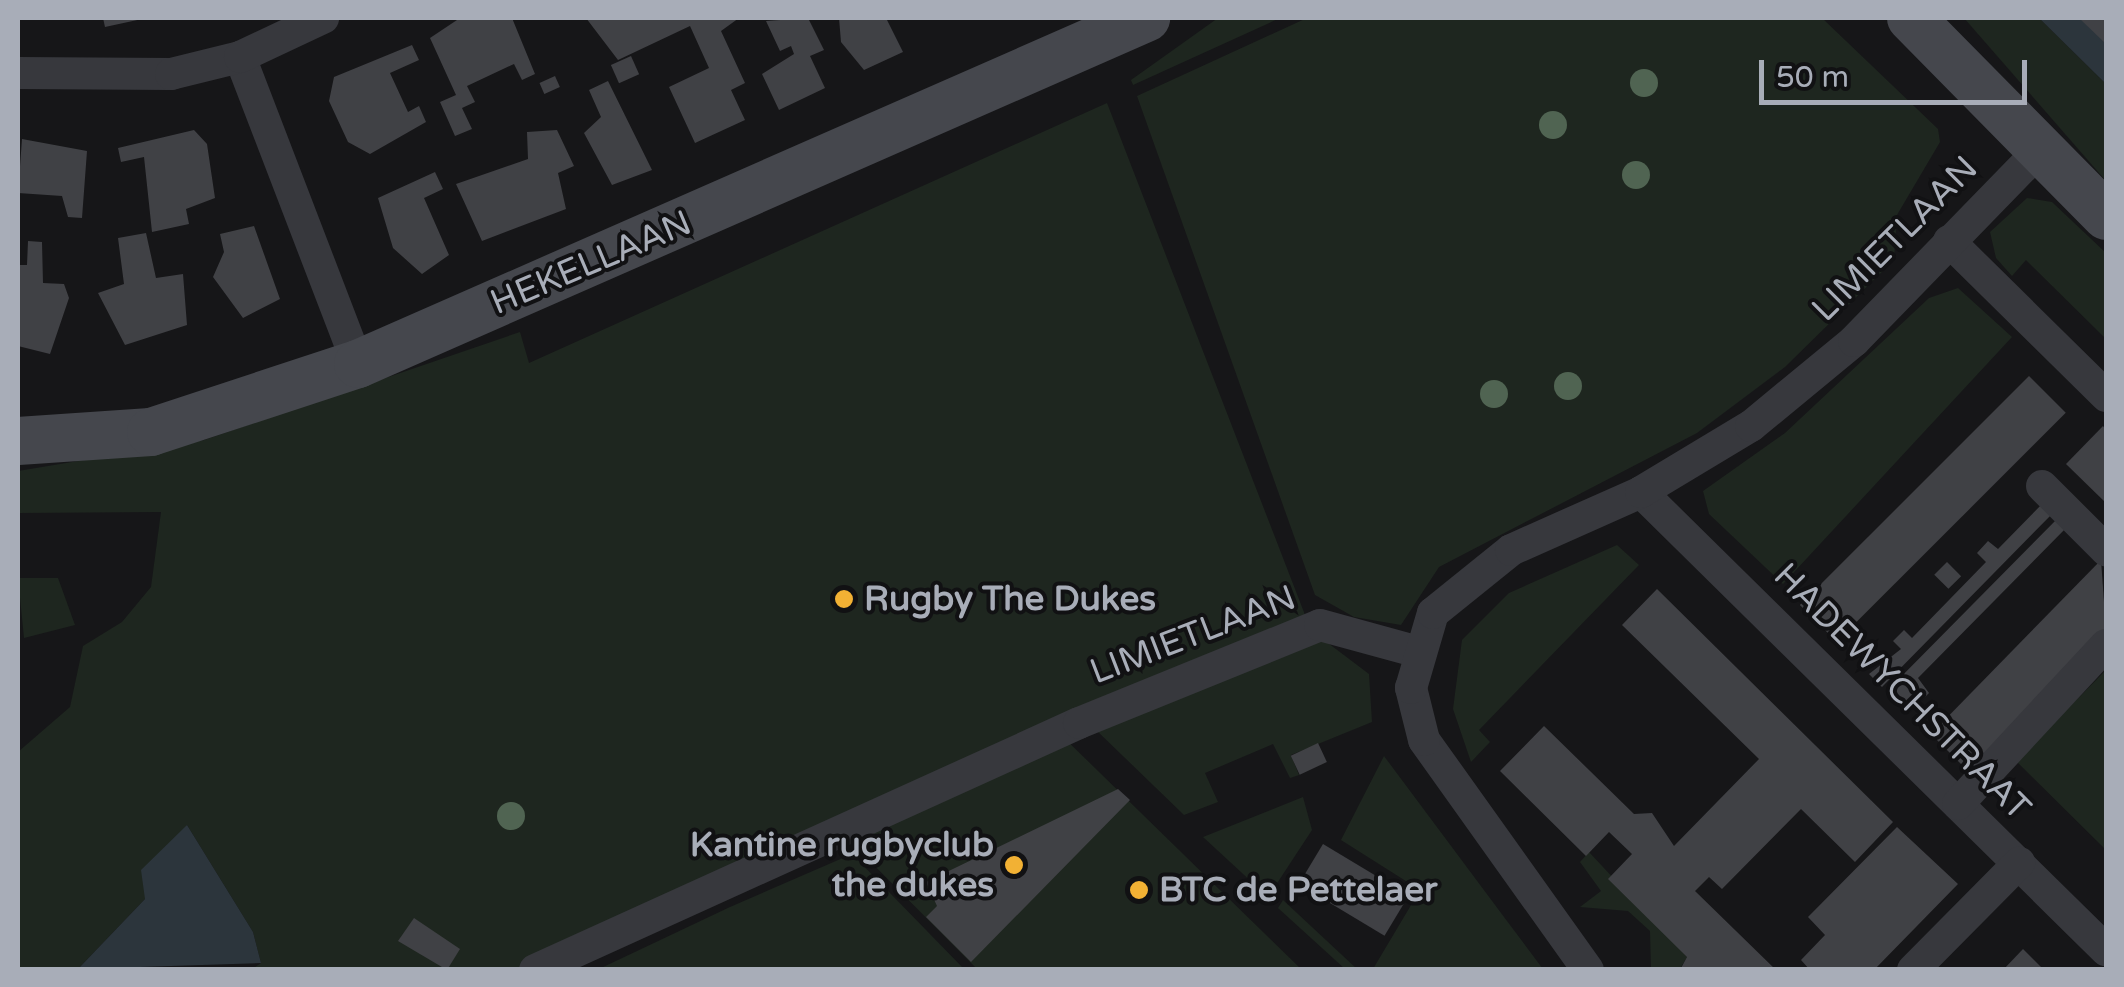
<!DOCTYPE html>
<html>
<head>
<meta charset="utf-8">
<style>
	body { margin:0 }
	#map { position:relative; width:2124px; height:987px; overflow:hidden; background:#161618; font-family:"Varela Round",sans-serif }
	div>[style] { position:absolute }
	.green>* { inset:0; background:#1e261f }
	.water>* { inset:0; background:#2c353c }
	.building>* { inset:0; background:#404145; transform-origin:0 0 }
	.street>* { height:32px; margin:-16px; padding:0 16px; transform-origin:16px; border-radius:16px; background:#37383d }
	.secondary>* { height:48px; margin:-24px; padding:0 24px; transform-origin:24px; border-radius:24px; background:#45474d }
	.trees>* { width:28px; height:28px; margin:-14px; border-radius:50%; background:#506452 }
	.dots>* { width:28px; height:28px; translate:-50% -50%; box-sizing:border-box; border:5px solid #111113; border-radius:50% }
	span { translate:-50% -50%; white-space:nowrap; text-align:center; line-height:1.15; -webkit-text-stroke:8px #111113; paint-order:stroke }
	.street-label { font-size:35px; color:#a8adb8 }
	.poi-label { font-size:35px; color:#a8adb8; font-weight:700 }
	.left { translate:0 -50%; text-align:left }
	.right { translate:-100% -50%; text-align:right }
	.frame { position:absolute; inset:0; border:20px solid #a8adb8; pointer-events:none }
	.scale { position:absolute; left:1759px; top:60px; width:268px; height:45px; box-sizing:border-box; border:5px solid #a8adb8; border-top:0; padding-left:12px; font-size:30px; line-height:35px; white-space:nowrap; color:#a8adb8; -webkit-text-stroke:8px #111113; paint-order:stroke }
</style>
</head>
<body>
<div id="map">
	<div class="green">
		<div style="clip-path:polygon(1218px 18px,1280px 18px,1133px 85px,1131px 80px)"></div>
		<div style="clip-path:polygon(1307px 18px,1822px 18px,1938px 129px,1940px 142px,1897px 215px,1894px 260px,1785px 367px,1697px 433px,1439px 567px,1401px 625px,1354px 617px,1315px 595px,1137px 96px)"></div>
		<div style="clip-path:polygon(1964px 18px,2039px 18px,2106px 84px,2106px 181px)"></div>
		<div style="clip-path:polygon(1107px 103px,1307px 620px,1056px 730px,1301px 969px,977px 969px,835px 826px,527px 969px,252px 969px,261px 963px,253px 932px,187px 825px,145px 899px,78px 969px,18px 969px,18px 752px,70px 707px,83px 646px,122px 622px,151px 587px,161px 512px,18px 513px,18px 471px,204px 440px,520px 332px,529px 363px)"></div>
		<div style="clip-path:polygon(2027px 198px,2052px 202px,2106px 253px,2106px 339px,2026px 260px,2012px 276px,1996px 258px,1990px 232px)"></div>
		<div style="clip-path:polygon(1958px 288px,2012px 337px,1783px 584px,1709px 514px,1703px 491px,1785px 433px,1929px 298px)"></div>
		<div style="clip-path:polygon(1617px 545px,1639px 565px,1479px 730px,1490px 742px,1471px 762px,1453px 709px,1462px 640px,1509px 593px)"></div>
		<div style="clip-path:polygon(18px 578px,58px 578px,75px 625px,24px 638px)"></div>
		<div style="clip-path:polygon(1320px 637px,1369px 674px,1372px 722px,1291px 755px,1299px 775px,1290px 778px,1273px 744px,1205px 773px,1218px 802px,1184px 815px,1095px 729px)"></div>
		<div style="clip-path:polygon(2106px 670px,2106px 850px,2016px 761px)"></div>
		<div style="clip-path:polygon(1384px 756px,1507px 921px,1543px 969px,1373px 969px,1420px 890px,1341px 840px)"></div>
		<div style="clip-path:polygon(1303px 797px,1312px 830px,1268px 897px,1203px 837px)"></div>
		<div style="clip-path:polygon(1589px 852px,1687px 957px,1680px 969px,1651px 969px,1650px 931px,1628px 911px,1580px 907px,1601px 891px,1580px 862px)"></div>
		<div style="clip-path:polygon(852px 854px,964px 969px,599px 969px,730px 907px)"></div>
		<div style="clip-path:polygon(1283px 900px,1357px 969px,1345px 969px,1278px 908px)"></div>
	</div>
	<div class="water">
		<div style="clip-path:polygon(2039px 18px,2106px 18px,2106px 84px)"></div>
		<div style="clip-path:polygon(187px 825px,253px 932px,261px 963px,78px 969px,145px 899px,141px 870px)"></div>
	</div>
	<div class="building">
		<div style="clip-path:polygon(103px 18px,141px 18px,142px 19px,105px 27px)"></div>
		<div style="clip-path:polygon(460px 18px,512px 18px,535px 74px,522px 80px,514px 64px,467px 86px,475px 102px,462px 108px,472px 129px,455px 136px,440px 102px,456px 95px,430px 38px)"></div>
		<div style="clip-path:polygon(586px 18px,739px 18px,721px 31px,745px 83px,731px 90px,745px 120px,695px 143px,669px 87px,709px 68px,690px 26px,618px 60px)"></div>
		<div style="clip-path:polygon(808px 18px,824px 50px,810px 56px,825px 88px,779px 110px,762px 74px,794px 54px,791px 46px,780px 51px,766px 21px)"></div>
		<div style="clip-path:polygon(839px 18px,886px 18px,903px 52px,864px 70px,841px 42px)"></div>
		<div style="clip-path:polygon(2079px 18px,2106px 18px,2106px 44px)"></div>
		<div style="clip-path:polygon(412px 45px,419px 60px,390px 73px,408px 112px,419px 106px,426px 122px,370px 154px,348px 142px,329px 101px,334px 77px)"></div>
		<div style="left:631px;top:56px;width:20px;height:22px;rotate:66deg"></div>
		<div style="left:555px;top:76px;width:12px;height:17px;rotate:66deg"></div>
		<div style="clip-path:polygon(608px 81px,652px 170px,612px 185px,584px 133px,601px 117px,589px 90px)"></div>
		<div style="clip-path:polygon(194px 130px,207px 144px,215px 198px,186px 209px,189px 224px,152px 232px,144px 157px,121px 162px,118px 148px)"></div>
		<div style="clip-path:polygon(557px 130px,574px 166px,558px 173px,566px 209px,482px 241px,456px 184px,528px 159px,527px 132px)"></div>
		<div style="clip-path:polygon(22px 139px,87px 151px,82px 218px,68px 217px,62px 196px,18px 193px)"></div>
		<div style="clip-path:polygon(435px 172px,443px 189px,424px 198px,449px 255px,422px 274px,393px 248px,378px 198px)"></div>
		<div style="clip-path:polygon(254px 226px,280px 299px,243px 318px,213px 277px,224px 252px,220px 234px)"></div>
		<div style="clip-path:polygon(146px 233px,156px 278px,183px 274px,187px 325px,125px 345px,98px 293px,124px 284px,118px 238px)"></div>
		<div style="clip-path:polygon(28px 241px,42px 242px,43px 283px,64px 284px,69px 298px,50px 354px,18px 346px,18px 265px,27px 265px)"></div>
		<div style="left:2029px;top:376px;width:52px;height:324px;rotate:45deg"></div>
		<div style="clip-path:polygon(2103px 426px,2106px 430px,2106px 503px,2066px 464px)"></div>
		<div style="clip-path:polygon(2043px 503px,2053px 513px,1882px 687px,1869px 674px,1901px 649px,1893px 641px,1904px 630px,1912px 638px,1986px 562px,1977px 553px,1988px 541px,1998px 549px)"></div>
		<div style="clip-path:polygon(2058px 518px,2067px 527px,1918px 678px,1929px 693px,1909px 713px,1887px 691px)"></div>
		<div style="clip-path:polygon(2101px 560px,2106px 630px,1968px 771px,1931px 734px)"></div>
		<div style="left:1947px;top:562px;width:20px;height:18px;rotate:45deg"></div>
		<div style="clip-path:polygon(1657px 589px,1893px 822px,1855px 862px,1801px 809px,1722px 889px,1709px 877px,1695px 891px,1776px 970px,1680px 970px,1687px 957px,1608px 879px,1632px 854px,1609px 832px,1586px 856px,1500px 771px,1544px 726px,1634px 814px,1652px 813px,1674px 846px,1759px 759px,1622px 625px)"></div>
		<div style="left:1318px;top:743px;width:21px;height:30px;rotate:65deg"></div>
		<div style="clip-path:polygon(1118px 789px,1130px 800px,971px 962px,926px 917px,937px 906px,926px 882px)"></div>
		<div style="clip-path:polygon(1897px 827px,1958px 884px,1874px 970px,1810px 970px,1801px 960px,1825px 935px,1808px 917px)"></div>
		<div style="left:1323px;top:844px;width:100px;height:47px;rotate:31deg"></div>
		<div style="clip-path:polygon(414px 918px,460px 949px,447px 970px,398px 941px)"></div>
		<div style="clip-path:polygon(2023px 949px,2044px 970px,2003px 970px)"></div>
	</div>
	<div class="street">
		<div style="left:240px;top:57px;width:329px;rotate:69deg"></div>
		<div style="left:18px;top:73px;width:153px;rotate:0.4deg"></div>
		<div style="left:171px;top:74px;width:71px;rotate:-13.8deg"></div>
		<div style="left:240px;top:57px;width:92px;rotate:-25.2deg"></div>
		<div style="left:1949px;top:241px;width:221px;rotate:44.6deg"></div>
		<div style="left:2042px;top:486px;width:91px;rotate:45deg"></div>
		<div style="left:1641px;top:492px;width:653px;rotate:44.57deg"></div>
		<div style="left:1958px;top:804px;width:217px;rotate:-47.1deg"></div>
		<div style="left:535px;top:970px;width:597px;rotate:-24.42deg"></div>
		<div style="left:1079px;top:723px;width:260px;rotate:-22.1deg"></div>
		<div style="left:1320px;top:625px;width:98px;rotate:15.3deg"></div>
		<div style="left:1588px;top:970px;width:282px;rotate:-125.5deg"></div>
		<div style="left:1424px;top:740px;width:54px;rotate:-104deg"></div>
		<div style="left:1411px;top:688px;width:78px;rotate:-73.7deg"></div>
		<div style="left:1433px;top:613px;width:100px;rotate:-38.9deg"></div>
		<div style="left:1511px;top:550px;width:142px;rotate:-24deg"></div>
		<div style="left:1641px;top:492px;width:128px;rotate:-31deg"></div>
		<div style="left:1751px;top:426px;width:134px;rotate:-39.5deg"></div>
		<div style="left:1854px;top:341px;width:267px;rotate:-45.8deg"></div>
		<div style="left:1913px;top:970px;width:151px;rotate:-45.3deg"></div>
	</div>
	<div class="secondary">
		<div style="left:1911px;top:18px;width:278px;rotate:45.4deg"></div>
		<div style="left:18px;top:441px;width:133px;rotate:-3.9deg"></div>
		<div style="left:151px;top:432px;width:218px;rotate:-18.2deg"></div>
		<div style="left:358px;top:364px;width:861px;rotate:-23.71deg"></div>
	</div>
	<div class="trees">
		<div style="left:1644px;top:83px"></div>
		<div style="left:1553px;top:125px"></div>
		<div style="left:1636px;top:175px"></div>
		<div style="left:1568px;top:386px"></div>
		<div style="left:1494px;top:394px"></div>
		<div style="left:511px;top:816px"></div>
	</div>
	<div class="dots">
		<div style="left:844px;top:599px;background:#f2b134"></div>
		<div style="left:1014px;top:865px;background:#f2b134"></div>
		<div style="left:1139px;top:890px;background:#f2b134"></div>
	</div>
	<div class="street-label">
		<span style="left:1895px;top:239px;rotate:-45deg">LIMIETLAAN</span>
		<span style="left:591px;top:263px;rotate:-23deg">HEKELLAAN</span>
		<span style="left:1193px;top:635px;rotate:-21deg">LIMIETLAAN</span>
		<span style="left:1902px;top:692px;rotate:45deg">HADEWYCHSTRAAT</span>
	</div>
	<div class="poi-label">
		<span class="left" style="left:864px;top:599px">Rugby The Dukes</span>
		<span class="right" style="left:994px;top:865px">Kantine rugbyclub<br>the dukes</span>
		<span class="left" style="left:1159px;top:890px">BTC de Pettelaer</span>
	</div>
	<div class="frame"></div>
	<div class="scale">50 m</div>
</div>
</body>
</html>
